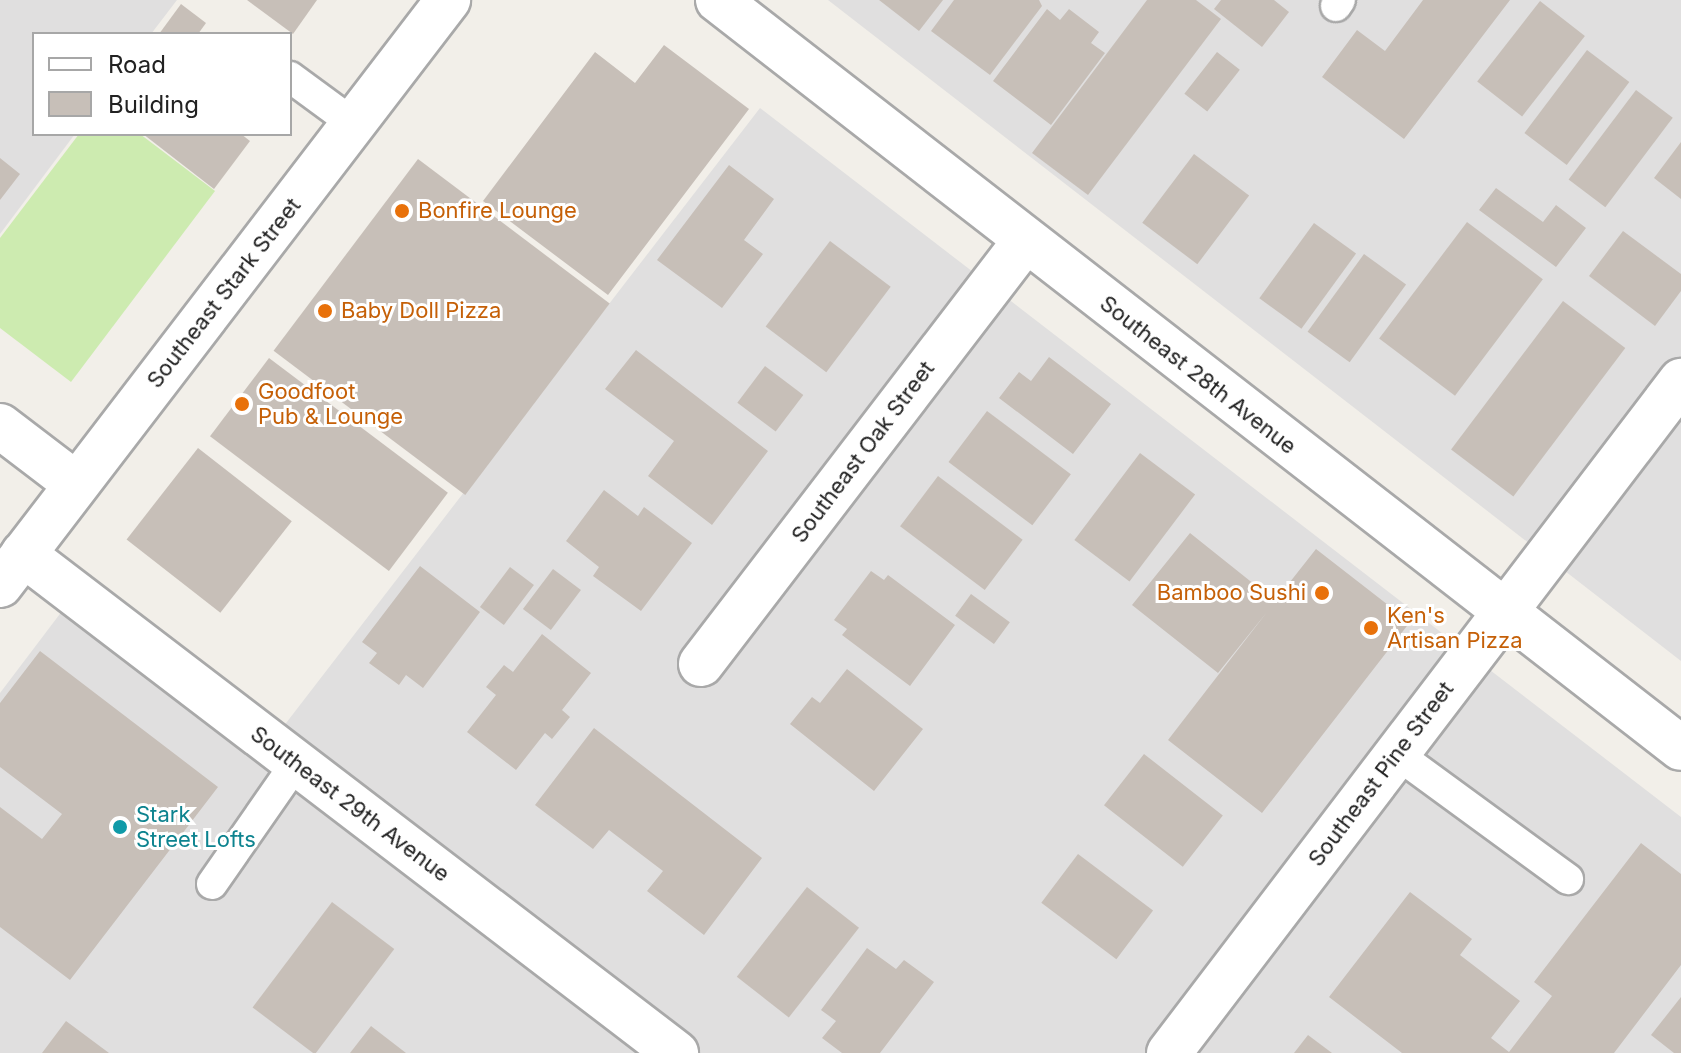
<!DOCTYPE html>
<html>
<head>
<meta charset="utf-8">
<style>
	body { margin:0 }
	#map { position:relative; width:1681px; height:1053px; overflow:hidden; background:#f2efe9; font-family:Inter,sans-serif }
	div>[style] { position:absolute }
	.residential>* { inset:0; background:#e0dfdf }
	.grass>* { inset:0; background:#cdebb0 }
	.building>* { inset:0; background:#c7bfb8; transform-origin:0 0 }
	.roads { filter:drop-shadow(2px 0 #a9a9a9) drop-shadow(-2px 0 #a9a9a9) drop-shadow(0 2px #a9a9a9) drop-shadow(0 -2px #a9a9a9) }
	.service>* { height:30px; margin:-15px; padding:0 15px; transform-origin:15px; border-radius:15px; background:#fff }
	.minor>* { height:44px; margin:-22px; padding:0 22px; transform-origin:22px; border-radius:22px; background:#fff }
	.tertiary>* { height:44px; margin:-22px; padding:0 22px; transform-origin:22px; border-radius:22px; background:#fff }
	.dots>* { width:22px; height:22px; translate:-50% -50%; box-sizing:border-box; border:4px solid #fff; border-radius:50% }
	span { translate:-50% -50%; white-space:nowrap; text-align:center; line-height:1.15; -webkit-text-stroke:6px #fff; paint-order:stroke }
	.food-label { font-size:22px; color:#c56008 }
	.left { translate:0 -50%; text-align:left }
	.right { translate:-100% -50%; text-align:right }
	.street-label { font-size:22px; color:#222 }
	.culture-label { font-size:22px; color:#0d838f }
	.legend { position:absolute; left:32px; top:32px; width:260px; height:104px; box-sizing:border-box; background:#fff; border:2px solid #a7a7a7; margin:0; padding:10px 14px; list-style:none; font-size:24px; color:#222 }
	.legend li { display:flex; align-items:center; gap:16px; height:40px }
	.legend b { width:40px; border:2px solid #a7a7a7 }
</style>
</head>
<body>
<div id="map">
	<div class="residential">
		<div style="clip-path:polygon(0 0,177px 0,151px 34px,34px 34px,34px 134px,75px 134px,0 234px)"></div>
		<div style="clip-path:polygon(828px 0,1681px 0,1681px 661px)"></div>
		<div style="clip-path:polygon(760px 108px,1681px 817px,1681px 1053px,0 1053px,0 693px,78px 590px,273px 740px)"></div>
	</div>
	<div class="grass">
		<div style="clip-path:polygon(79px 134px,140px 134px,215px 191px,71px 382px,0 328px,0 238px)"></div>
	</div>
	<div class="building">
		<div style="clip-path:polygon(247px 0,317px 0,293px 34px)"></div>
		<div style="clip-path:polygon(879px 0,943px 0,919px 31px)"></div>
		<div style="clip-path:polygon(954px 0,1039px 0,1042px 6px,990px 75px,931px 31px)"></div>
		<div style="clip-path:polygon(1147px 0,1196px 0,1221px 19px,1088px 195px,1032px 153px)"></div>
		<div style="clip-path:polygon(1221px 0,1274px 0,1289px 12px,1262px 47px,1214px 9px)"></div>
		<div style="clip-path:polygon(1423px 0,1510px 0,1404px 139px,1322px 77px,1357px 30px,1385px 51px)"></div>
		<div style="left:1540px;top:1px;width:57px;height:102px;rotate:38deg"></div>
		<div style="clip-path:polygon(181px 4px,206px 23px,198px 34px,159px 34px)"></div>
		<div style="clip-path:polygon(1047px 9px,1060px 20px,1069px 9px,1099px 32px,1091px 43px,1105px 53px,1051px 125px,993px 81px)"></div>
		<div style="clip-path:polygon(664px 45px,749px 109px,608px 295px,483px 201px,595px 52px,635px 83px)"></div>
		<div style="left:1587px;top:50px;width:53px;height:104px;rotate:37deg"></div>
		<div style="left:1217px;top:52px;width:29px;height:53px;rotate:38deg"></div>
		<div style="left:1636px;top:90px;width:46px;height:112px;rotate:37deg"></div>
		<div style="clip-path:polygon(143px 134px,241px 134px,250px 141px,214px 189px)"></div>
		<div style="clip-path:polygon(1681px 142px,1681px 199px,1654px 178px)"></div>
		<div style="left:1194px;top:154px;width:69px;height:86px;rotate:37deg"></div>
		<div style="clip-path:polygon(0 158px,20px 174px,0 200px)"></div>
		<div style="left:418px;top:159px;width:240px;height:240px;rotate:37deg"></div>
		<div style="clip-path:polygon(729px 165px,774px 199px,744px 240px,763px 254px,722px 308px,657px 260px)"></div>
		<div style="clip-path:polygon(1496px 188px,1543px 222px,1556px 205px,1586px 228px,1556px 267px,1479px 210px)"></div>
		<div style="left:1467px;top:222px;width:95px;height:146px;rotate:37deg"></div>
		<div style="left:1314px;top:223px;width:52px;height:93px;rotate:36deg"></div>
		<div style="clip-path:polygon(1623px 231px,1681px 274px,1681px 291px,1655px 326px,1589px 276px)"></div>
		<div style="left:830px;top:241px;width:76px;height:107px;rotate:37deg"></div>
		<div style="left:1364px;top:254px;width:52px;height:96px;rotate:36deg"></div>
		<div style="left:1563px;top:301px;width:78px;height:186px;rotate:37deg"></div>
		<div style="clip-path:polygon(636px 350px,768px 451px,712px 525px,648px 476px,674px 441px,605px 389px)"></div>
		<div style="clip-path:polygon(1049px 357px,1111px 404px,1073px 454px,999px 398px,1019px 372px,1031px 381px)"></div>
		<div style="left:269px;top:358px;width:224px;height:98px;rotate:37deg"></div>
		<div style="left:765px;top:366px;width:48px;height:46px;rotate:37deg"></div>
		<div style="left:987px;top:411px;width:105px;height:64px;rotate:37deg"></div>
		<div style="left:198px;top:448px;width:119px;height:116px;rotate:38deg"></div>
		<div style="left:1140px;top:453px;width:69px;height:109px;rotate:37deg"></div>
		<div style="left:938px;top:476px;width:106px;height:63px;rotate:37deg"></div>
		<div style="clip-path:polygon(604px 490px,638px 516px,644px 507px,692px 543px,641px 611px,593px 576px,599px 567px,566px 541px)"></div>
		<div style="clip-path:polygon(1190px 533px,1275px 601px,1316px 549px,1410px 622px,1262px 813px,1168px 740px,1267px 612px,1218px 673px,1132px 605px)"></div>
		<div style="clip-path:polygon(420px 566px,480px 612px,423px 688px,406px 675px,399px 685px,369px 663px,377px 653px,362px 642px)"></div>
		<div style="left:510px;top:567px;width:30px;height:50px;rotate:37deg"></div>
		<div style="left:553px;top:569px;width:35px;height:50px;rotate:37deg"></div>
		<div style="clip-path:polygon(871px 571px,884px 580px,888px 575px,955px 625px,910px 686px,842px 635px,847px 629px,834px 620px)"></div>
		<div style="left:971px;top:594px;width:48px;height:27px;rotate:36deg"></div>
		<div style="clip-path:polygon(542px 634px,591px 673px,562px 710px,570px 717px,552px 739px,545px 733px,516px 770px,467px 732px,496px 695px,486px 687px,504px 665px,513px 672px)"></div>
		<div style="clip-path:polygon(40px 651px,218px 787px,70px 980px,0 927px,0 807px,42px 839px,62px 814px,0 767px,0 703px)"></div>
		<div style="clip-path:polygon(847px 669px,923px 729px,874px 791px,790px 724px,812px 697px,820px 703px)"></div>
		<div style="clip-path:polygon(594px 728px,762px 858px,704px 935px,647px 891px,663px 871px,609px 830px,593px 849px,535px 805px)"></div>
		<div style="left:1144px;top:754px;width:100px;height:65px;rotate:38deg"></div>
		<div style="clip-path:polygon(1641px 843px,1681px 874px,1681px 965px,1614px 1053px,1402px 1053px,1329px 997px,1410px 892px,1472px 939px,1460px 955px,1520px 1001px,1491px 1038px,1509px 1052px,1552px 996px,1534px 982px)"></div>
		<div style="left:1078px;top:854px;width:94px;height:61px;rotate:37deg"></div>
		<div style="left:807px;top:887px;width:66px;height:114px;rotate:38deg"></div>
		<div style="left:332px;top:902px;width:78px;height:132px;rotate:37deg"></div>
		<div style="clip-path:polygon(867px 948px,896px 969px,904px 960px,934px 982px,880px 1053px,842px 1053px,822px 1038px,836px 1021px,821px 1010px)"></div>
		<div style="clip-path:polygon(1681px 997px,1681px 1053px,1674px 1053px,1651px 1035px)"></div>
		<div style="clip-path:polygon(66px 1021px,109px 1053px,42px 1053px)"></div>
		<div style="clip-path:polygon(371px 1026px,406px 1053px,350px 1053px)"></div>
		<div style="clip-path:polygon(1308px 1035px,1332px 1053px,1294px 1053px)"></div>
	</div>
	<div class="roads">
		<div class="service">
			<div style="left:1336px;top:6px;width:7px;rotate:-56deg"></div>
			<div style="left:290px;top:77px;width:79px;rotate:36.3deg"></div>
			<div style="left:1397px;top:754px;width:212px;rotate:36.2deg"></div>
			<div style="left:212px;top:884px;width:147px;rotate:-55.2deg"></div>
		</div>
		<div class="minor">
			<div style="left:0;top:426px;width:96px;rotate:37.3deg"></div>
			<div style="left:23px;top:554px;width:822px;rotate:37.39deg"></div>
			<div style="left:701px;top:664px;width:533px;rotate:-52.55deg"></div>
			<div style="left:1169px;top:1053px;width:845px;rotate:-52.7deg"></div>
		</div>
		<div class="tertiary">
			<div style="left:718px;top:0;width:1219px;rotate:37.84deg"></div>
			<div style="left:0;top:585px;width:737px;rotate:-52.55deg"></div>
		</div>
	</div>
	<div class="dots">
		<div style="left:402px;top:211px;background:#e8710a"></div>
		<div style="left:325px;top:311px;background:#e8710a"></div>
		<div style="left:242px;top:404px;background:#e8710a"></div>
		<div style="left:1322px;top:593px;background:#e8710a"></div>
		<div style="left:1371px;top:628px;background:#e8710a"></div>
		<div style="left:120px;top:827px;background:#0f9aa8"></div>
	</div>
	<div class="food-label">
		<span class="left" style="left:418px;top:211px">Bonfire Lounge</span>
		<span class="left" style="left:341px;top:311px">Baby Doll Pizza</span>
		<span class="left" style="left:258px;top:404px">Goodfoot<br>Pub &amp; Lounge</span>
		<span class="right" style="left:1306px;top:593px">Bamboo Sushi</span>
		<span class="left" style="left:1387px;top:628px">Ken's<br>Artisan Pizza</span>
	</div>
	<div class="street-label">
		<span style="left:224px;top:293px;rotate:-52deg">Southeast Stark Street</span>
		<span style="left:1198px;top:375px;rotate:38deg">Southeast 28th Avenue</span>
		<span style="left:863px;top:452px;rotate:-53deg">Southeast Oak Street</span>
		<span style="left:1381px;top:774px;rotate:-53deg">Southeast Pine Street</span>
		<span style="left:350px;top:804px;rotate:37deg">Southeast 29th Avenue</span>
	</div>
	<div class="culture-label">
		<span class="left" style="left:136px;top:827px">Stark<br>Street Lofts</span>
	</div>
	<ul class="legend">
	<li><b style="height:10px;background:#fff"></b>Road</li>
	<li><b style="height:22px;background:#c7bfb8"></b>Building</li>
	</ul>
</div>
</body>
</html>
